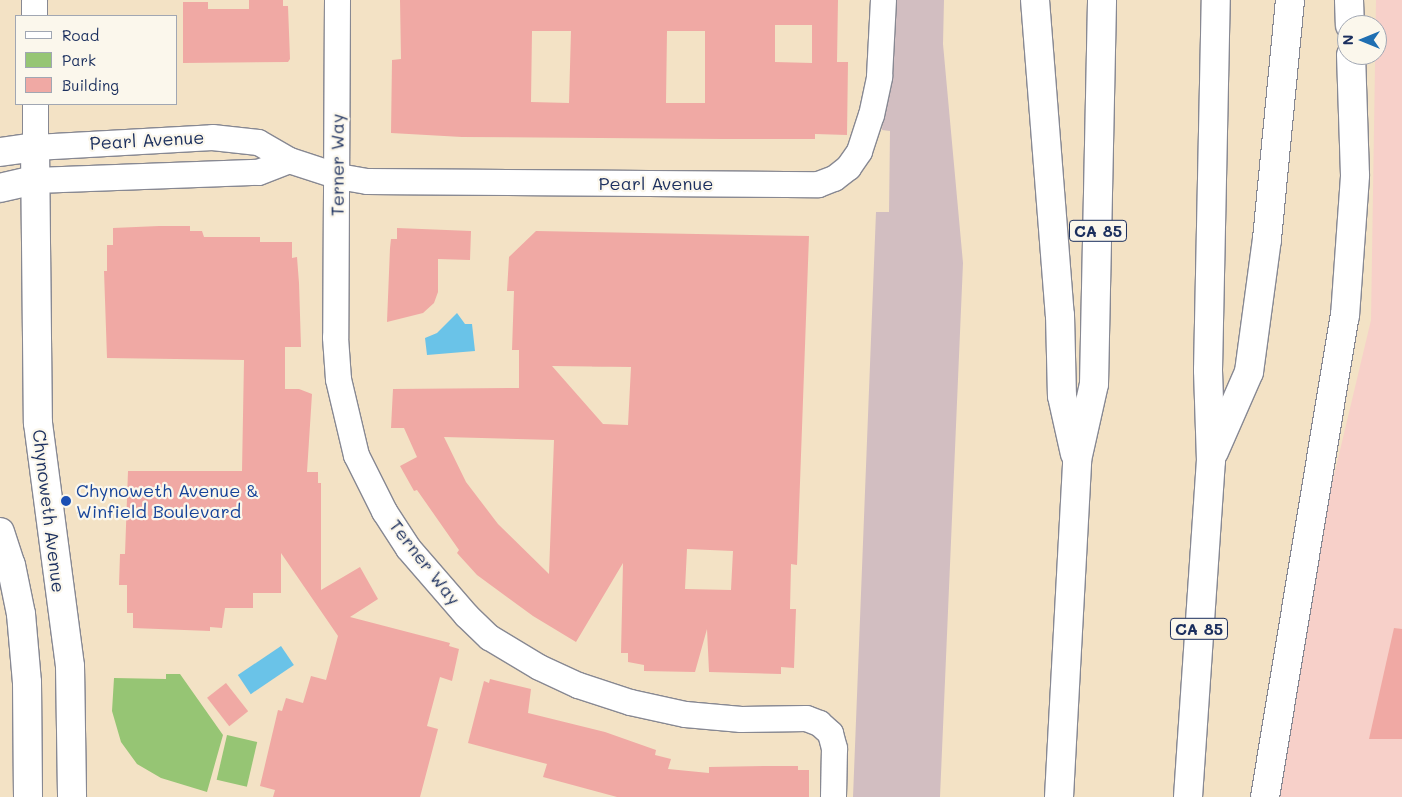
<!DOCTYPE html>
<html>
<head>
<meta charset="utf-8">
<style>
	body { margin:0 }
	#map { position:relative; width:1402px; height:797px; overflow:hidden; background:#f3e2c5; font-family:Mali,sans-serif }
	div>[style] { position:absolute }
	.built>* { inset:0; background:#f7d0c9 }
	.industrial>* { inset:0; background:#d2bec1 }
	.green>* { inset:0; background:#96c574; transform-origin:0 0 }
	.water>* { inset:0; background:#6ac3e8; transform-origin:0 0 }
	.building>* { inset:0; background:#f0a9a4; transform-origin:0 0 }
	.roads { filter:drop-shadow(1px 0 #878892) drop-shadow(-1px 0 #878892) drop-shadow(0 1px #878892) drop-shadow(0 -1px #878892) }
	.street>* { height:25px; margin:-12.5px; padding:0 12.5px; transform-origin:12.5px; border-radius:12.5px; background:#fff }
	.secondary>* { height:28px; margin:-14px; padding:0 14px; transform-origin:14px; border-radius:14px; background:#fff }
	.highway>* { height:28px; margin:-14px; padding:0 14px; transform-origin:14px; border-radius:14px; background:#fff }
	.dots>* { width:14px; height:14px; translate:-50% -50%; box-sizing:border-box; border:2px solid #fbf7ec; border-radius:50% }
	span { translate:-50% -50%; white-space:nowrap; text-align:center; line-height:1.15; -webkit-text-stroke:4.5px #fbf7ec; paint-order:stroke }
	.shield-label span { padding:1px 4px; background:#fbf7ec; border:1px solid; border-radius:4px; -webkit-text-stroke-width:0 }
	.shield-label { font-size:16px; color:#1b2f5e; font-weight:700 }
	.street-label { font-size:18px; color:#1b2f5e }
	.transit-label { font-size:18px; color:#164399 }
	.left { translate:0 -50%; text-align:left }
	.legend { position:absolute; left:15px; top:15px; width:162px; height:90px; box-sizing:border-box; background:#fbf7ec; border:1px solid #a1a7b3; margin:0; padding:6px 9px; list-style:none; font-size:15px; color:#1b2f5e }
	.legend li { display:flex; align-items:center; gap:10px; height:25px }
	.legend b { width:25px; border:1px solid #a1a7b3 }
	.north { position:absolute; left:1337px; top:15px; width:50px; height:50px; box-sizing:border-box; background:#fbf7ec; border:1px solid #a1a7b3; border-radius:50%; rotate:270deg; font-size:14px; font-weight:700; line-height:20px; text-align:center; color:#1b2f5e }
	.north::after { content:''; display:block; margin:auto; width:18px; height:22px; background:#1f6fb2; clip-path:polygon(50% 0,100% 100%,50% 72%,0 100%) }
</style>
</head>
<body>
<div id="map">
	<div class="built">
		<div style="clip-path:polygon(1376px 0,1402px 0,1402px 797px,1263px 797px,1297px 631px,1371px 320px)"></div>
	</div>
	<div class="industrial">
		<div style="clip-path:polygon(891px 0,944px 0,943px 44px,963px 263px,940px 797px,853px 797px,876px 212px,889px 212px,890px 131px,882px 130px)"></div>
	</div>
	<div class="green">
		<div style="clip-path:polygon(166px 674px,180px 674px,223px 735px,207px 792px,161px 778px,137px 764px,121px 742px,112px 711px,114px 678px,166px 679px)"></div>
		<div style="left:227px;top:735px;width:31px;height:46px;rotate:13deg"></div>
	</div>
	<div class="water">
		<div style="clip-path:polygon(457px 313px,465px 324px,472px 324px,475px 351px,427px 355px,425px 338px,437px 333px)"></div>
		<div style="left:281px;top:646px;width:23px;height:52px;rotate:56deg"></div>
	</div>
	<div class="building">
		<div style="clip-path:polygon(249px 0,283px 0,283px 6px,288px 6px,290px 59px,288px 62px,183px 63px,183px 2px,208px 2px,208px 9px,249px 9px)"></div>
		<div style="clip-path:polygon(evenodd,400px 0,838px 0,837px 62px,848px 62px,847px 135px,815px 134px,815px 139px,724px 139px,462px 137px,391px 133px,392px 60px,401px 59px,400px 0,775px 25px,812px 25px,812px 63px,775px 62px,775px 25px,400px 0,532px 31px,571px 31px,569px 103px,531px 102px,532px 31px,400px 0,667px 31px,705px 31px,705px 103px,666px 103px,667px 31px)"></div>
		<div style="clip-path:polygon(159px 226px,190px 226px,190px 231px,202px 231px,204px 237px,260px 237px,260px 242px,292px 242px,292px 258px,297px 257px,299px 283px,301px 347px,285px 347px,285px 389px,299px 389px,312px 394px,307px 472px,318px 472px,318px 483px,321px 483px,321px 590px,360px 567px,378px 599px,350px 617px,450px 643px,449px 646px,459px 649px,452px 681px,440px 677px,427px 726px,438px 729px,420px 797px,273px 797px,275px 790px,260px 786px,278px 710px,282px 711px,286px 698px,303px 703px,311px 676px,326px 680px,338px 636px,281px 553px,281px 593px,253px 593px,253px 608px,225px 608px,222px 628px,210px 627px,210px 631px,133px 628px,133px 613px,127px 613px,127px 585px,119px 585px,120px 554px,125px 554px,128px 471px,242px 471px,244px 360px,107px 358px,104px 271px,107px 271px,107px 245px,113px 245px,113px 228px)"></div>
		<div style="clip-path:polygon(397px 228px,471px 231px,470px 260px,438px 259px,438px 292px,434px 303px,423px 313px,387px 322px,390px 248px,391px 239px,397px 239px)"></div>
		<div style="clip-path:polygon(evenodd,536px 231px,809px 236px,797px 565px,791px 564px,790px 609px,796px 609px,794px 668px,781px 667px,781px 674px,709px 672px,707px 629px,695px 672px,644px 671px,644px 665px,628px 662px,628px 653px,621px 653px,623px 563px,576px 642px,533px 616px,477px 575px,457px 553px,459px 550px,417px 490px,414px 491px,400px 466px,417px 457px,404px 428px,391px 428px,393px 389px,519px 388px,519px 350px,512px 350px,514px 291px,507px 291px,509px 257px,536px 231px,552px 366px,631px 367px,628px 425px,603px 424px,552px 366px,536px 231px,444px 437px,554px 440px,549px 574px,498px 524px,466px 482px,444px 437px,536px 231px,687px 549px,733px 551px,731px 590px,685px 589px,687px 549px)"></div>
		<div style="clip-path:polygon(1394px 628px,1402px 629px,1402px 739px,1369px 739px)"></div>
		<div style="clip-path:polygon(490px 679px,531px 689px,528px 713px,605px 732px,656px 750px,655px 755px,671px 759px,668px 769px,709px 773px,709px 767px,766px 766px,798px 766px,798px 770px,809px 770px,809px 797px,617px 797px,543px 777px,547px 764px,468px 743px,484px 681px,489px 683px)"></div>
		<div style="left:226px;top:683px;width:36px;height:24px;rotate:52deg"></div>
	</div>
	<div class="roads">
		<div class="street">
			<div style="left:34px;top:0;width:16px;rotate:90deg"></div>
			<div style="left:337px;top:0;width:337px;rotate:90.3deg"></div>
			<div style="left:335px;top:337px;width:42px;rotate:85.9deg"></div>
			<div style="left:338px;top:379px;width:78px;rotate:76.7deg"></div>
			<div style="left:356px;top:455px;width:63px;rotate:63.4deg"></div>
			<div style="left:384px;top:511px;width:44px;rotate:57deg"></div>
			<div style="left:408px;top:548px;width:89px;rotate:49.1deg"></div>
			<div style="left:466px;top:615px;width:32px;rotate:44deg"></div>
			<div style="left:489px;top:637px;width:58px;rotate:31deg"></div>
			<div style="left:539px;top:667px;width:43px;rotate:24.8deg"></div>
			<div style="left:578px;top:685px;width:55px;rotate:18.1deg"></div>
			<div style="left:630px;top:702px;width:56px;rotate:12.3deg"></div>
			<div style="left:685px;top:714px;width:56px;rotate:5.1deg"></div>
			<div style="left:741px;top:719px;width:65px;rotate:-0.9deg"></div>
			<div style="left:806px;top:718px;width:14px;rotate:21deg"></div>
			<div style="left:819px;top:723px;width:15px;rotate:42deg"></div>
			<div style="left:830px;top:733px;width:16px;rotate:75deg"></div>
			<div style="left:834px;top:748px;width:49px;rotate:91.2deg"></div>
			<div style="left:35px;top:104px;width:43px;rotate:90deg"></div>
			<div style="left:35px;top:147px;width:177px;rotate:-3.2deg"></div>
			<div style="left:212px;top:137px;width:46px;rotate:6.2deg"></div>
			<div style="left:258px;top:142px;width:36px;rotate:30deg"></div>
			<div style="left:289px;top:160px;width:52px;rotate:18.1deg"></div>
			<div style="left:338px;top:176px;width:29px;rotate:10deg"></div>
			<div style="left:367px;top:181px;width:451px;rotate:0.4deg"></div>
			<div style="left:818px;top:184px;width:17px;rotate:-21deg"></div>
			<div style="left:834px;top:178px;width:18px;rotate:-38deg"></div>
			<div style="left:848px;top:167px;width:19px;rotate:-55deg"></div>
			<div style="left:859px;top:151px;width:38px;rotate:-72deg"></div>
			<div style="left:871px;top:115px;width:40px;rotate:-78deg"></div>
			<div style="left:879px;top:76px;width:76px;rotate:-87deg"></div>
			<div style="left:35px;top:180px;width:223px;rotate:-2.1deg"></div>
			<div style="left:258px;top:172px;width:33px;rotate:-21deg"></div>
		</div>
		<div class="secondary">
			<div style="left:0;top:152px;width:35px;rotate:-8deg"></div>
			<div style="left:35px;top:147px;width:276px;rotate:89.4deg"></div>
			<div style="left:38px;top:423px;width:245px;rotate:82.5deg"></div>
			<div style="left:70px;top:666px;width:131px;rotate:89.1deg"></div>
			<div style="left:0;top:188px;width:36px;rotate:-13deg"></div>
			<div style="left:0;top:532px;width:35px;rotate:72deg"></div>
			<div style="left:11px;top:565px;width:50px;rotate:78.5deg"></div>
			<div style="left:21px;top:614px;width:68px;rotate:85deg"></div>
			<div style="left:27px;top:682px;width:115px;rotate:89.5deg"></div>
		</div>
		<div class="highway">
			<div style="left:1035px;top:0;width:316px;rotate:85.5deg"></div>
			<div style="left:1060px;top:315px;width:81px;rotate:88.6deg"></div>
			<div style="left:1062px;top:396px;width:59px;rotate:77.4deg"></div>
			<div style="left:1349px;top:0;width:25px;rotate:88deg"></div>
			<div style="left:1214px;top:452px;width:87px;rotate:-66.4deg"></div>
			<div style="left:1249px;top:372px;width:134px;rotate:-82.3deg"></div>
			<div style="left:1267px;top:239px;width:240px;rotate:-84.5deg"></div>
			<div style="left:1059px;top:797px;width:337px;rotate:-86.9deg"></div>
			<div style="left:1077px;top:460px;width:78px;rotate:-77.4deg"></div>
			<div style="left:1094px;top:384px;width:384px;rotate:-88.8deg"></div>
			<div style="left:1188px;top:797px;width:337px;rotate:-86.1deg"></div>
			<div style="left:1211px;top:461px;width:91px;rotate:-91.9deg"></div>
			<div style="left:1208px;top:370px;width:370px;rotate:-88.8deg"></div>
			<div style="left:1265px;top:797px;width:488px;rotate:-80.6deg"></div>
			<div style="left:1345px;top:316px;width:141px;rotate:-85.9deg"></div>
			<div style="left:1355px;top:175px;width:120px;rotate:-91.9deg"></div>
		</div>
	</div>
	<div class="dots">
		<div style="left:66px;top:501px;background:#1a4fb4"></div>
	</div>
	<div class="shield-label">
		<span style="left:1098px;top:231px">CA 85</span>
		<span style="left:1199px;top:629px">CA 85</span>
	</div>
	<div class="street-label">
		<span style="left:147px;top:140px;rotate:-3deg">Pearl Avenue</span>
		<span style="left:337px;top:165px;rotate:-90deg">Terner Way</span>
		<span style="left:656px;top:183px">Pearl Avenue</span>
		<span style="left:49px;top:511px;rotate:83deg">Chynoweth Avenue</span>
		<span style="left:425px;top:562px;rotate:52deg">Terner Way</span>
	</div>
	<div class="transit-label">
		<span class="left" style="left:76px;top:501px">Chynoweth Avenue &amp;<br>Winfield Boulevard</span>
	</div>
	<ul class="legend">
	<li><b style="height:6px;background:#fff"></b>Road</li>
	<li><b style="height:14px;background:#96c574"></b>Park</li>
	<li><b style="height:14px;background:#f0a9a4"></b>Building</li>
	</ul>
	<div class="north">N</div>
</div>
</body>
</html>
